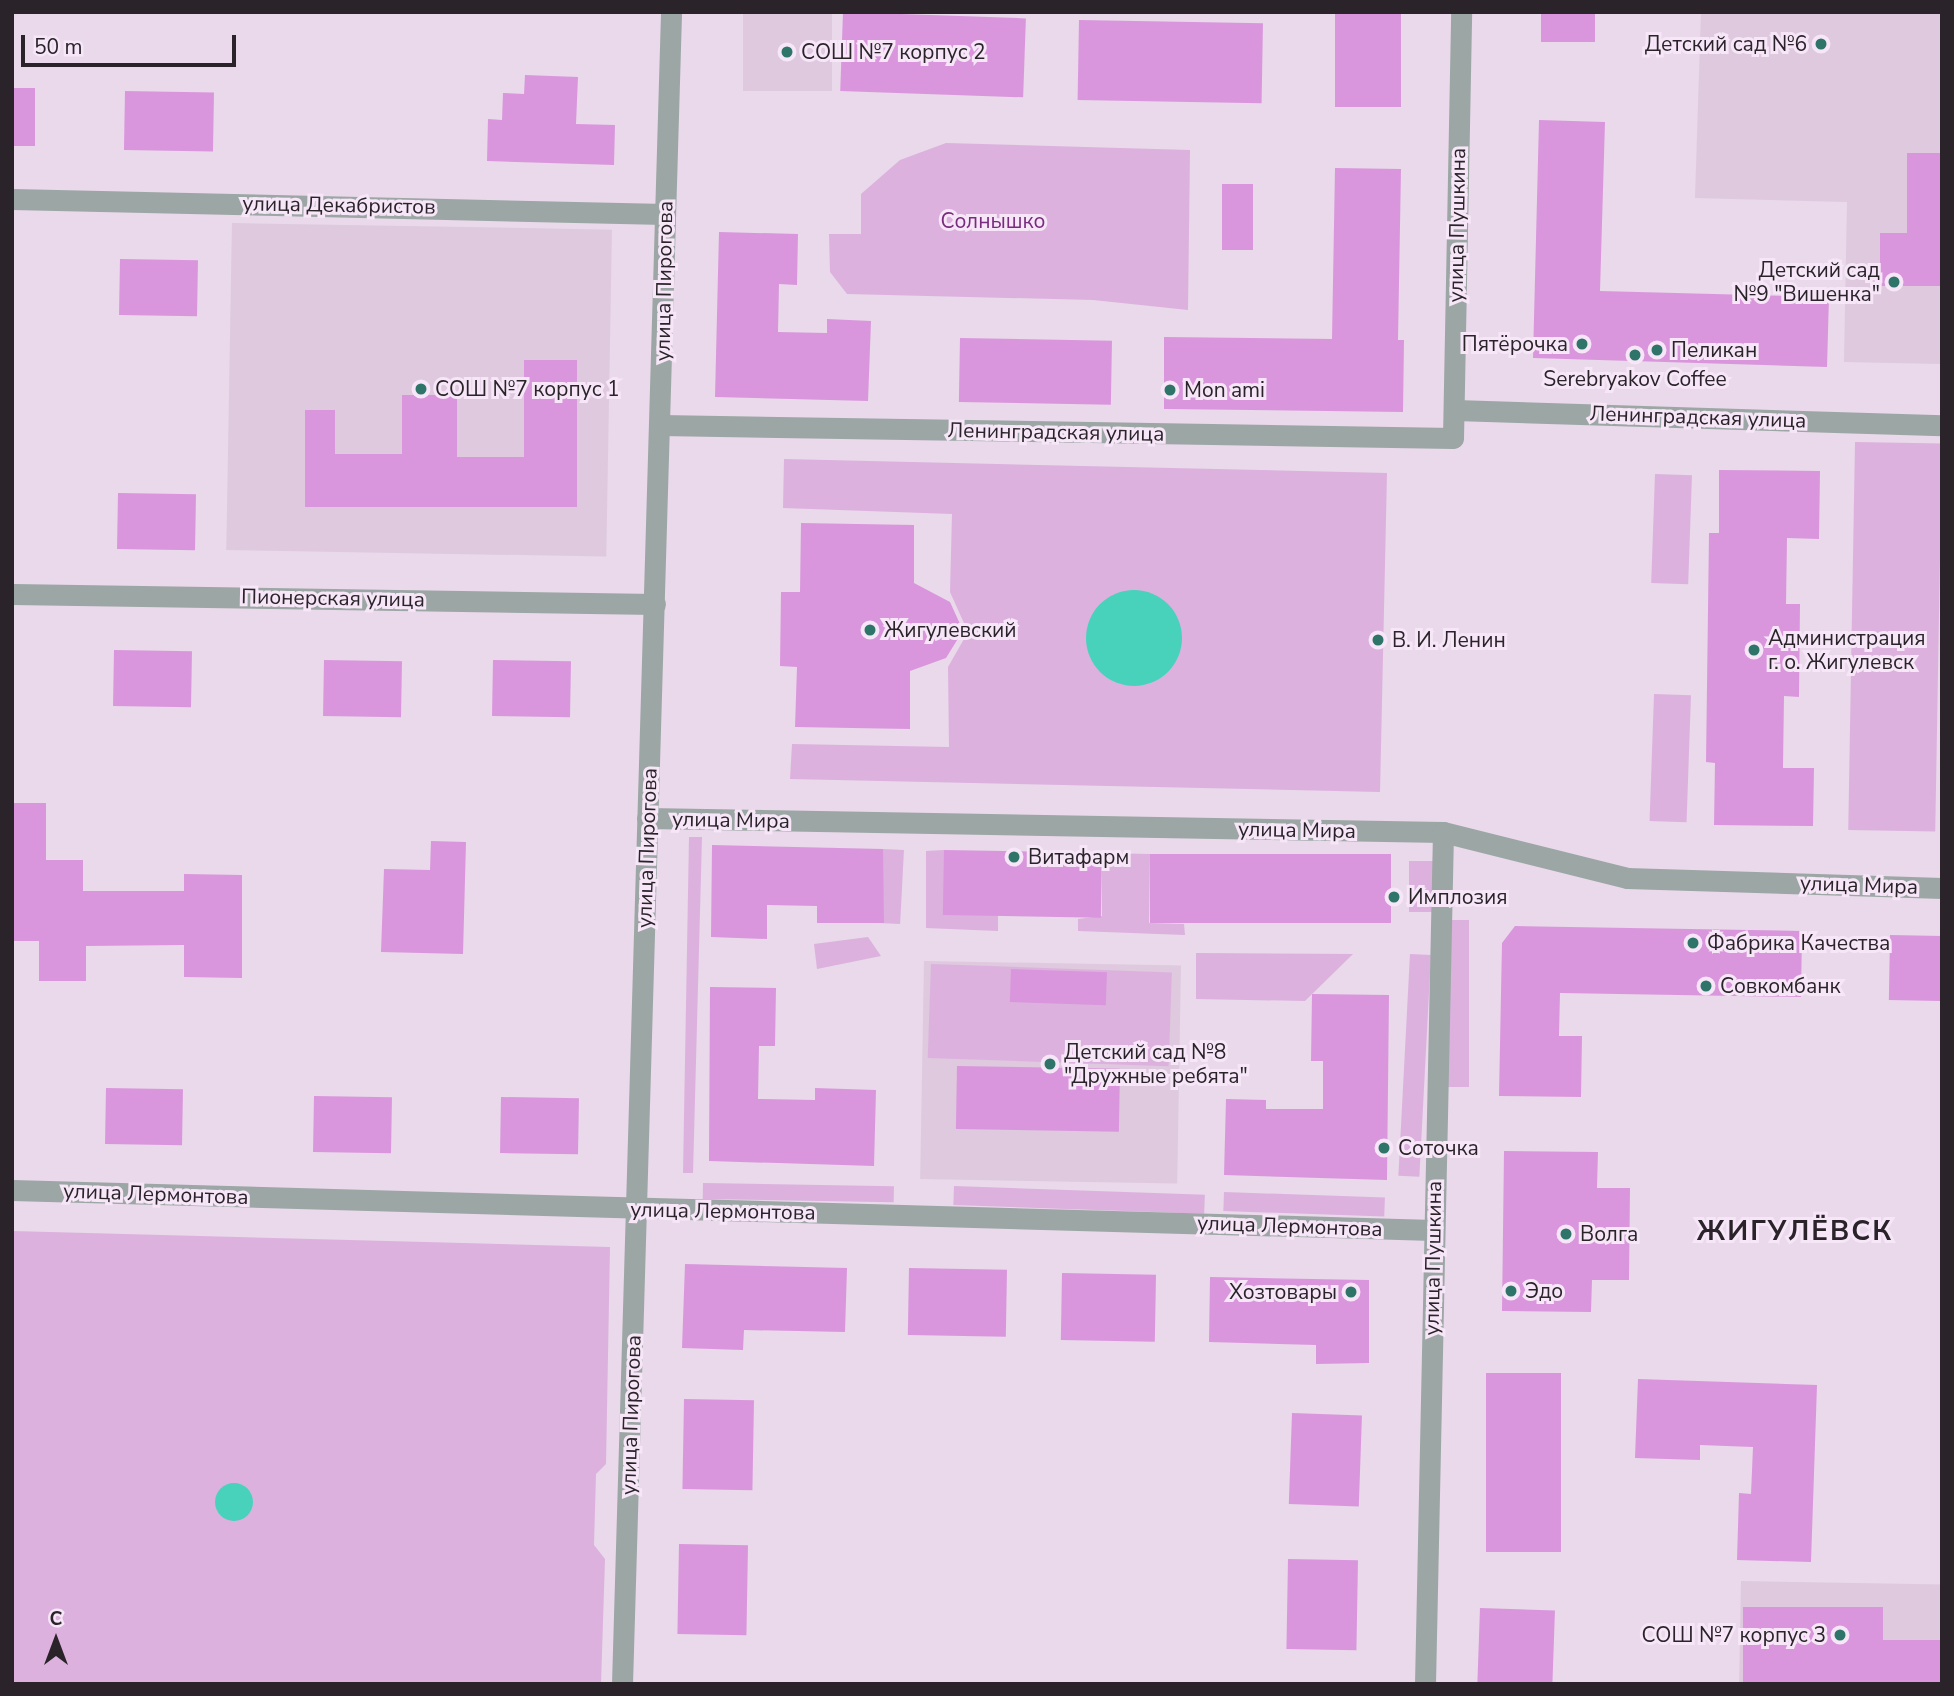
<!DOCTYPE html>
<html>
<head>
<meta charset="utf-8">
<style>
	body { margin:0 }
	#map { position:relative; width:1954px; height:1696px; overflow:hidden; background:#e9d9ea; font-family:"Nunito Sans",sans-serif }
	div>[style] { position:absolute }
	.built>* { inset:0; background:#dec9de; transform-origin:0 0 }
	.green>* { inset:0; background:#dcb1de; transform-origin:0 0 }
	.water>* { inset:0; background:#48d2bb }
	.round { border-radius:50% }
	.building>* { inset:0; background:#d996dc; transform-origin:0 0 }
	.minor>* { height:21px; margin:-10.5px; padding:0 10.5px; transform-origin:10.5px; border-radius:10.5px; background:#9ca6a4 }
	.dots>* { width:19px; height:19px; translate:-50% -50%; box-sizing:border-box; border:4px solid #f6e6f7; border-radius:50% }
	span { translate:-50% -50%; white-space:nowrap; text-align:center; line-height:1.15; -webkit-text-stroke:6px #f6e6f7; paint-order:stroke }
	.poi-label { font-size:21px; color:#2a242a }
	.right { translate:-100% -50%; text-align:right }
	.left { translate:0 -50%; text-align:left }
	.street-label { font-size:21px; color:#2a242a }
	.park-label { font-size:21px; color:#792b7f }
	.district-label { font-size:28px; color:#2a242a; font-weight:700; letter-spacing:2px }
	.frame { position:absolute; inset:0; border:14px solid #2a242a; pointer-events:none }
	.north { position:absolute; left:21px; top:1605px; width:70px; height:70px; -webkit-text-stroke:5px #f6e6f7; paint-order:stroke; rotate:0deg; font-size:19px; font-weight:700; line-height:28px; text-align:center; color:#2a242a }
	.north::after { content:''; display:block; margin:auto; width:24px; height:32px; background:#2a242a; clip-path:polygon(50% 0,100% 100%,50% 72%,0 100%) }
	.scale { position:absolute; left:21px; top:35px; width:215px; height:32px; box-sizing:border-box; border:4px solid #2a242a; border-top:0; padding-left:9px; font-size:21px; line-height:24px; white-space:nowrap; color:#2a242a; -webkit-text-stroke:5px #f6e6f7; paint-order:stroke }
</style>
</head>
<body>
<div id="map">
	<div class="built">
		<div style="left:743px;top:12px;width:89px;height:79px"></div>
		<div style="clip-path:polygon(1701px 12px,1942px 12px,1942px 364px,1844px 362px,1847px 202px,1695px 198px)"></div>
		<div style="left:232px;top:223px;width:380px;height:327px;rotate:1deg"></div>
		<div style="left:924px;top:961px;width:257px;height:218px;rotate:1deg"></div>
		<div style="left:1741px;top:1581px;width:201px;height:103px;rotate:1deg"></div>
	</div>
	<div class="green">
		<div style="clip-path:polygon(946px 143px,1190px 150px,1188px 310px,1093px 300px,847px 294px,830px 272px,829px 234px,861px 234px,861px 194px,900px 160px)"></div>
		<div style="left:1855px;top:442px;width:87px;height:388px;rotate:1deg"></div>
		<div style="clip-path:polygon(784px 459px,1387px 473px,1380px 792px,790px 779px,792px 744px,949px 747px,948px 667px,968px 632px,950px 592px,952px 514px,783px 508px)"></div>
		<div style="left:1655px;top:474px;width:37px;height:109px;rotate:2deg"></div>
		<div style="left:1654px;top:694px;width:37px;height:127px;rotate:2deg"></div>
		<div style="clip-path:polygon(689px 837px,702px 837px,693px 1173px,683px 1173px)"></div>
		<div style="left:883px;top:849px;width:21px;height:74px;rotate:3deg"></div>
		<div style="clip-path:polygon(944px 850px,944px 915px,998px 915px,998px 931px,926px 928px,926px 851px)"></div>
		<div style="clip-path:polygon(1102px 853px,1150px 854px,1149px 923px,1184px 924px,1185px 935px,1078px 931px,1078px 919px,1102px 916px)"></div>
		<div style="left:1409px;top:861px;width:29px;height:51px"></div>
		<div style="left:1447px;top:920px;width:22px;height:167px"></div>
		<div style="clip-path:polygon(868px 937px,881px 956px,817px 969px,814px 944px)"></div>
		<div style="clip-path:polygon(1196px 953px,1353px 954px,1305px 1001px,1196px 999px)"></div>
		<div style="left:1410px;top:954px;width:21px;height:222px;rotate:3deg"></div>
		<div style="left:931px;top:964px;width:241px;height:94px;rotate:2deg"></div>
		<div style="left:703px;top:1183px;width:191px;height:16px;rotate:1deg"></div>
		<div style="left:954px;top:1186px;width:251px;height:19px;rotate:2deg"></div>
		<div style="left:1224px;top:1192px;width:161px;height:19px;rotate:2deg"></div>
		<div style="clip-path:polygon(12px 1231px,610px 1247px,606px 1464px,596px 1474px,594px 1545px,605px 1559px,601px 1684px,12px 1684px)"></div>
	</div>
	<div class="water">
		<div class="round" style="left:1086px;top:590px;width:96px;height:96px"></div>
		<div class="round" style="left:215px;top:1483px;width:38px;height:38px"></div>
	</div>
	<div class="building">
		<div style="left:843px;top:12px;width:183px;height:79px;rotate:2deg"></div>
		<div style="left:1335px;top:12px;width:66px;height:95px"></div>
		<div style="left:1541px;top:12px;width:54px;height:30px"></div>
		<div style="left:1079px;top:20px;width:184px;height:80px;rotate:1deg"></div>
		<div style="clip-path:polygon(525px 75px,578px 77px,576px 124px,615px 125px,614px 165px,487px 161px,488px 119px,502px 120px,503px 93px,524px 94px)"></div>
		<div style="left:12px;top:88px;width:23px;height:58px"></div>
		<div style="left:125px;top:91px;width:89px;height:59px;rotate:1deg"></div>
		<div style="clip-path:polygon(1539px 120px,1605px 122px,1600px 291px,1829px 297px,1827px 367px,1533px 358px)"></div>
		<div style="clip-path:polygon(1907px 153px,1942px 153px,1942px 286px,1880px 286px,1880px 233px,1907px 233px)"></div>
		<div style="clip-path:polygon(1335px 168px,1401px 169px,1398px 340px,1404px 340px,1403px 412px,1164px 409px,1164px 337px,1332px 339px)"></div>
		<div style="left:1222px;top:184px;width:31px;height:66px"></div>
		<div style="clip-path:polygon(719px 232px,798px 234px,797px 285px,779px 284px,778px 332px,827px 333px,827px 319px,871px 321px,868px 401px,715px 397px)"></div>
		<div style="left:120px;top:259px;width:78px;height:56px;rotate:1deg"></div>
		<div style="left:960px;top:338px;width:152px;height:64px;rotate:1deg"></div>
		<div style="clip-path:polygon(524px 360px,577px 360px,577px 507px,305px 507px,305px 410px,335px 410px,335px 454px,402px 454px,402px 395px,457px 395px,457px 457px,524px 457px)"></div>
		<div style="clip-path:polygon(1719px 470px,1820px 471px,1819px 539px,1787px 538px,1786px 604px,1800px 604px,1799px 697px,1784px 696px,1783px 768px,1814px 768px,1813px 826px,1714px 825px,1715px 763px,1706px 762px,1709px 533px,1719px 533px)"></div>
		<div style="left:118px;top:493px;width:78px;height:56px;rotate:1deg"></div>
		<div style="clip-path:polygon(801px 523px,914px 525px,914px 583px,950px 602px,960px 624px,959px 637px,946px 658px,910px 671px,910px 729px,795px 727px,797px 667px,780px 666px,781px 592px,800px 592px)"></div>
		<div style="left:114px;top:650px;width:78px;height:56px;rotate:1deg"></div>
		<div style="left:324px;top:660px;width:78px;height:56px;rotate:1deg"></div>
		<div style="left:493px;top:660px;width:78px;height:56px;rotate:1deg"></div>
		<div style="clip-path:polygon(12px 803px,46px 803px,46px 860px,83px 860px,83px 891px,184px 891px,184px 874px,242px 875px,242px 978px,184px 977px,184px 945px,86px 946px,86px 981px,39px 981px,39px 941px,12px 941px)"></div>
		<div style="clip-path:polygon(431px 841px,466px 842px,463px 954px,381px 952px,384px 869px,430px 870px)"></div>
		<div style="clip-path:polygon(712px 845px,883px 849px,884px 923px,817px 923px,817px 906px,767px 905px,767px 939px,711px 937px)"></div>
		<div style="left:944px;top:850px;width:158px;height:65px;rotate:1deg"></div>
		<div style="left:1150px;top:854px;width:241px;height:69px"></div>
		<div style="clip-path:polygon(1515px 926px,1802px 931px,1801px 997px,1560px 993px,1559px 1036px,1582px 1036px,1581px 1097px,1499px 1096px,1502px 943px)"></div>
		<div style="left:1890px;top:935px;width:52px;height:65px;rotate:1deg"></div>
		<div style="left:1011px;top:969px;width:96px;height:33px;rotate:2deg"></div>
		<div style="clip-path:polygon(710px 987px,776px 988px,775px 1046px,759px 1046px,758px 1099px,815px 1100px,815px 1088px,876px 1090px,874px 1166px,709px 1161px)"></div>
		<div style="clip-path:polygon(1312px 994px,1389px 995px,1387px 1180px,1224px 1175px,1226px 1099px,1266px 1100px,1266px 1109px,1323px 1109px,1323px 1061px,1311px 1061px)"></div>
		<div style="left:957px;top:1066px;width:163px;height:63px;rotate:1deg"></div>
		<div style="left:106px;top:1088px;width:77px;height:56px;rotate:1deg"></div>
		<div style="left:314px;top:1096px;width:78px;height:56px;rotate:1deg"></div>
		<div style="left:501px;top:1097px;width:78px;height:56px;rotate:1deg"></div>
		<div style="clip-path:polygon(1504px 1151px,1598px 1152px,1597px 1188px,1630px 1188px,1629px 1280px,1592px 1280px,1591px 1312px,1502px 1311px)"></div>
		<div style="clip-path:polygon(685px 1264px,847px 1268px,845px 1332px,744px 1330px,743px 1350px,682px 1348px)"></div>
		<div style="left:909px;top:1268px;width:98px;height:67px;rotate:1deg"></div>
		<div style="left:1062px;top:1273px;width:94px;height:67px;rotate:1deg"></div>
		<div style="clip-path:polygon(1210px 1277px,1369px 1280px,1369px 1363px,1316px 1364px,1316px 1345px,1209px 1342px)"></div>
		<div style="left:1561px;top:1373px;width:179px;height:75px;rotate:90deg"></div>
		<div style="clip-path:polygon(1638px 1379px,1817px 1385px,1811px 1562px,1737px 1560px,1739px 1493px,1751px 1494px,1753px 1447px,1700px 1445px,1700px 1460px,1635px 1458px)"></div>
		<div style="left:684px;top:1399px;width:70px;height:90px;rotate:1deg"></div>
		<div style="left:1292px;top:1413px;width:70px;height:91px;rotate:2deg"></div>
		<div style="left:679px;top:1544px;width:69px;height:90px;rotate:1deg"></div>
		<div style="left:1288px;top:1559px;width:70px;height:90px;rotate:1deg"></div>
		<div style="clip-path:polygon(1743px 1607px,1883px 1607px,1883px 1640px,1942px 1640px,1942px 1684px,1743px 1684px)"></div>
		<div style="left:1480px;top:1608px;width:75px;height:76px;rotate:2deg"></div>
	</div>
	<div class="minor">
		<div style="left:12px;top:199px;width:653px;rotate:1.32deg"></div>
		<div style="left:1455px;top:410px;width:487px;rotate:1.8deg"></div>
		<div style="left:660px;top:425px;width:793px;rotate:0.94deg"></div>
		<div style="left:1453px;top:438px;width:426px;rotate:-88.9deg"></div>
		<div style="left:12px;top:594px;width:643px;rotate:0.89deg"></div>
		<div style="left:647px;top:818px;width:796px;rotate:1.01deg"></div>
		<div style="left:1443px;top:832px;width:190px;rotate:14deg"></div>
		<div style="left:1627px;top:878px;width:315px;rotate:1.8deg"></div>
		<div style="left:12px;top:1190px;width:1422px;rotate:1.61deg"></div>
		<div style="left:622px;top:1684px;width:1673px;rotate:-88.32deg"></div>
		<div style="left:1425px;top:1684px;width:852px;rotate:-88.79deg"></div>
	</div>
	<div class="dots">
		<div style="left:1821px;top:44px;background:#2f7468"></div>
		<div style="left:787px;top:52px;background:#2f7468"></div>
		<div style="left:1894px;top:282px;background:#2f7468"></div>
		<div style="left:1582px;top:344px;background:#2f7468"></div>
		<div style="left:1657px;top:350px;background:#2f7468"></div>
		<div style="left:1635px;top:355px;background:#2f7468"></div>
		<div style="left:421px;top:389px;background:#2f7468"></div>
		<div style="left:1170px;top:390px;background:#2f7468"></div>
		<div style="left:870px;top:630px;background:#2f7468"></div>
		<div style="left:1378px;top:640px;background:#2f7468"></div>
		<div style="left:1754px;top:650px;background:#2f7468"></div>
		<div style="left:1014px;top:857px;background:#2f7468"></div>
		<div style="left:1394px;top:897px;background:#2f7468"></div>
		<div style="left:1693px;top:943px;background:#2f7468"></div>
		<div style="left:1706px;top:986px;background:#2f7468"></div>
		<div style="left:1050px;top:1064px;background:#2f7468"></div>
		<div style="left:1384px;top:1148px;background:#2f7468"></div>
		<div style="left:1566px;top:1234px;background:#2f7468"></div>
		<div style="left:1511px;top:1291px;background:#2f7468"></div>
		<div style="left:1351px;top:1292px;background:#2f7468"></div>
		<div style="left:1840px;top:1635px;background:#2f7468"></div>
	</div>
	<div class="poi-label">
		<span class="right" style="left:1807px;top:44px">Детский сад №6</span>
		<span class="left" style="left:801px;top:52px">СОШ №7 корпус 2</span>
		<span class="right" style="left:1880px;top:282px">Детский сад<br>№9 "Вишенка"</span>
		<span class="right" style="left:1568px;top:344px">Пятёрочка</span>
		<span class="left" style="left:1671px;top:350px">Пеликан</span>
		<span style="left:1635px;top:379px">Serebryakov Coffee</span>
		<span class="left" style="left:435px;top:389px">СОШ №7 корпус 1</span>
		<span class="left" style="left:1184px;top:390px">Mon ami</span>
		<span class="left" style="left:884px;top:630px">Жигулевский</span>
		<span class="left" style="left:1768px;top:650px">Администрация<br>г. о. Жигулевск</span>
		<span class="left" style="left:1392px;top:640px">В. И. Ленин</span>
		<span class="left" style="left:1028px;top:857px">Витафарм</span>
		<span class="left" style="left:1408px;top:897px">Имплозия</span>
		<span class="left" style="left:1707px;top:943px">Фабрика Качества</span>
		<span class="left" style="left:1720px;top:986px">Совкомбанк</span>
		<span class="left" style="left:1064px;top:1064px">Детский сад №8<br>"Дружные ребята"</span>
		<span class="left" style="left:1398px;top:1148px">Соточка</span>
		<span class="left" style="left:1580px;top:1234px">Волга</span>
		<span class="left" style="left:1525px;top:1291px">Эдо</span>
		<span class="right" style="left:1337px;top:1292px">Хозтовары</span>
		<span class="right" style="left:1826px;top:1635px">СОШ №7 корпус 3</span>
	</div>
	<div class="street-label">
		<span style="left:339px;top:205px;rotate:1deg">улица Декабристов</span>
		<span style="left:1457px;top:225px;rotate:-89deg">улица Пушкина</span>
		<span style="left:664px;top:281px;rotate:-89deg">улица Пирогова</span>
		<span style="left:1698px;top:417px;rotate:2deg">Ленинградская улица</span>
		<span style="left:1056px;top:432px;rotate:1deg">Ленинградская улица</span>
		<span style="left:333px;top:598px;rotate:1deg">Пионерская улица</span>
		<span style="left:731px;top:820px;rotate:1deg">улица Мира</span>
		<span style="left:1297px;top:830px;rotate:1deg">улица Мира</span>
		<span style="left:647px;top:848px;rotate:-88deg">улица Пирогова</span>
		<span style="left:1859px;top:885px;rotate:2deg">улица Мира</span>
		<span style="left:156px;top:1194px;rotate:2deg">улица Лермонтова</span>
		<span style="left:723px;top:1211px;rotate:1deg">улица Лермонтова</span>
		<span style="left:1290px;top:1226px;rotate:2deg">улица Лермонтова</span>
		<span style="left:1433px;top:1258px;rotate:-89deg">улица Пушкина</span>
		<span style="left:631px;top:1415px;rotate:-88deg">улица Пирогова</span>
	</div>
	<div class="park-label">
		<span style="left:993px;top:221px">Солнышко</span>
	</div>
	<div class="district-label">
		<span style="left:1795px;top:1231px">ЖИГУЛЁВСК</span>
	</div>
	<div class="frame"></div>
	<div class="north">С</div>
	<div class="scale">50 m</div>
</div>
</body>
</html>
